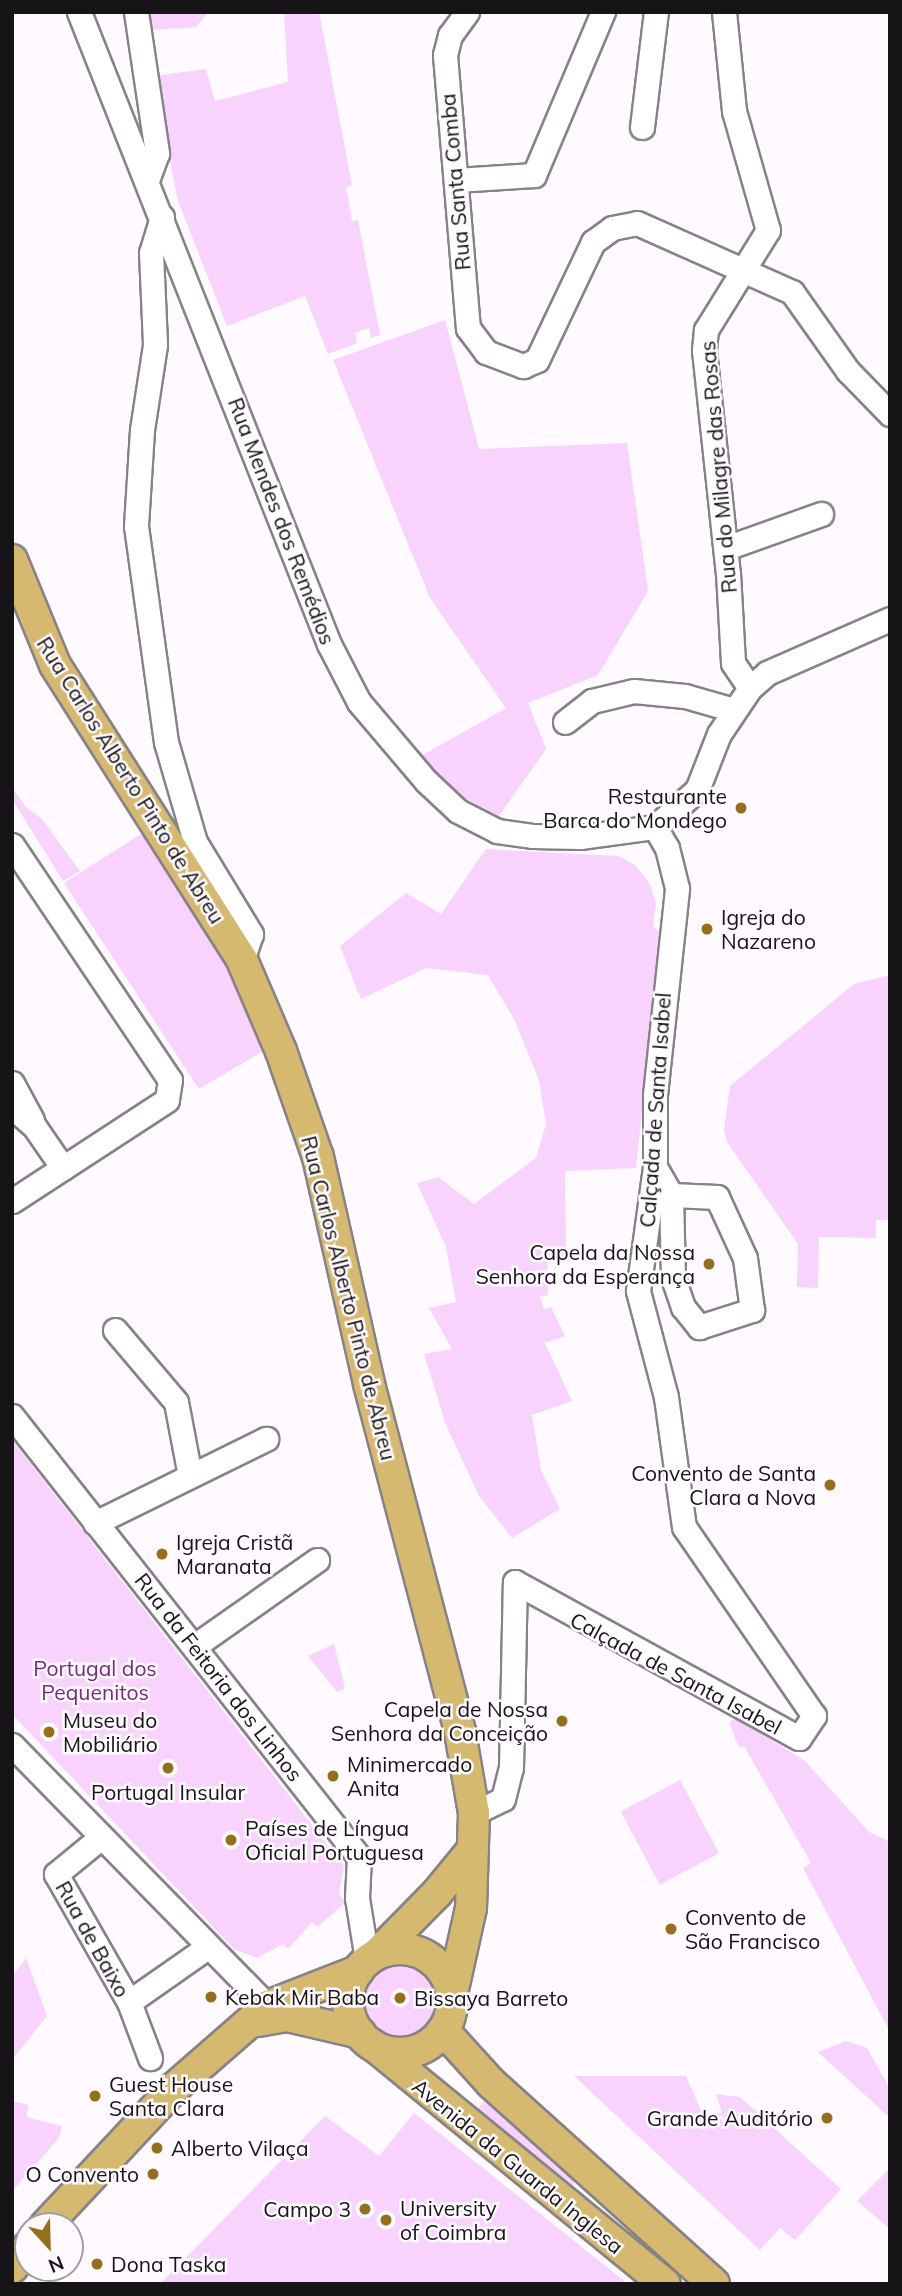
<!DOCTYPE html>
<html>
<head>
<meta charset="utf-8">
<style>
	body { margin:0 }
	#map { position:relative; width:902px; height:2296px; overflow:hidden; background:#fefaff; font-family:Mulish,sans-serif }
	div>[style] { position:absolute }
	.green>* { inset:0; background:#f8d3fd; transform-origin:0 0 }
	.round { border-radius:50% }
	.roads { filter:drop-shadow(2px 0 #878288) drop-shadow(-2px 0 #878288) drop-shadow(0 2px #878288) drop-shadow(0 -2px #878288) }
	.minor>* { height:23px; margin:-11.5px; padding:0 11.5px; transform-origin:11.5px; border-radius:11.5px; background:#fff }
	.major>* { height:30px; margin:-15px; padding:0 15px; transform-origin:15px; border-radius:15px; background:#d5b96e }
	.major>.ring { margin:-15px; padding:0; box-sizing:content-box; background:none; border:30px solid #d5b96e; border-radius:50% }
	.dots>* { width:19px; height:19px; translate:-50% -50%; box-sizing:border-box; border:4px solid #fefaff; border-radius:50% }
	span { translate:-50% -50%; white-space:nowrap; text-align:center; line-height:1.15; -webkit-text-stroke:5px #fefaff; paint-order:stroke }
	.street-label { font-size:21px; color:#161416 }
	.poi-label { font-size:21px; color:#161416 }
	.right { translate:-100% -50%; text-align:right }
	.left { translate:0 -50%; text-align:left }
	.park-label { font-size:21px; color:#782883 }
	.frame { position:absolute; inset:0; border:14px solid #161416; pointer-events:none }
	.north { position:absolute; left:14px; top:2212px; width:70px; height:70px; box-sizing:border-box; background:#fefaff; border:2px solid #a19ea2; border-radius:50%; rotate:158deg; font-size:19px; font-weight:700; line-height:28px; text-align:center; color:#161416 }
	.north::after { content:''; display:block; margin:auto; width:24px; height:32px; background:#957019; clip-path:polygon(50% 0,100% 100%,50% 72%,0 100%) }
</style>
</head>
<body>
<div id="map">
	<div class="green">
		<div style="clip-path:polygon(149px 12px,224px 12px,224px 13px,207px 14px,196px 27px,151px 30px)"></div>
		<div style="clip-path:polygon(284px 12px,319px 12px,352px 185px,346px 187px,352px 221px,358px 220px,380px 335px,371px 338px,369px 328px,355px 333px,357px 343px,328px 354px,305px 296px,227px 326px,178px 201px,153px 76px,206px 69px,215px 101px,288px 82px)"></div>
		<div style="clip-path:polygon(445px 320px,479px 449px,627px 443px,648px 591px,598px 675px,528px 703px,546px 749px,499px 816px,465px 798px,419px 757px,506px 708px,430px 598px,333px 360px)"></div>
		<div style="clip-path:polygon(12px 787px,26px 807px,42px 819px,80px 871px,63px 881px,12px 799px)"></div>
		<div style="clip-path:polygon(144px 832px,189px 897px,228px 967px,265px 1050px,199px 1089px,64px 883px)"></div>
		<div style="clip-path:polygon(486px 849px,619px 856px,635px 865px,650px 884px,656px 903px,653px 926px,661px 934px,636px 1168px,565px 1171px,566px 1260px,547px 1263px,548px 1295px,540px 1297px,544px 1309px,551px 1307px,565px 1336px,545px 1343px,572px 1401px,532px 1415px,541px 1470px,560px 1509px,512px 1538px,479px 1496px,446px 1425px,424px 1354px,452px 1349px,429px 1308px,456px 1302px,446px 1247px,417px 1183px,438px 1177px,474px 1204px,536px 1158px,546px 1124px,539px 1080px,514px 1019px,488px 975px,426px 968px,361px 999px,340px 946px,406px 893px,441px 914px)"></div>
		<div style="clip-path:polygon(890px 975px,890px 1220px,876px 1220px,876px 1238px,819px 1237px,818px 1288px,797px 1287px,798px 1244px,727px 1142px,724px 1130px,730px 1086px,854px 984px)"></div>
		<div style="clip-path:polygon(12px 1440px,344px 1866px,339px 1894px,346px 1902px,317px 1927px,312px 1922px,288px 1949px,283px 1944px,257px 1958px,234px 1949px,12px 1714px)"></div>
		<div style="clip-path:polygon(334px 1644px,345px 1688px,337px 1692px,308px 1656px)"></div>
		<div style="clip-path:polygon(736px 1718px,805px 1761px,869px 1832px,890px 1842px,890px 2032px,803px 1868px,811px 1863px,744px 1746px,739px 1748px,729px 1722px)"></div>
		<div style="left:680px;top:1780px;width:83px;height:67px;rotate:62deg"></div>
		<div style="clip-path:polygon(26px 1958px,47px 2016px,12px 2060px,12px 1977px)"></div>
		<div class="round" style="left:365px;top:1964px;width:72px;height:72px"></div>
		<div style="clip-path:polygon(846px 2041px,867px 2048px,890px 2089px,890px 2118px,818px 2052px)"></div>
		<div style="clip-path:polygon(574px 2076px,686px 2076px,703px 2115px,722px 2113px,716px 2094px,740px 2097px,841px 2189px,795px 2240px,780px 2228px,760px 2250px)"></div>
		<div style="clip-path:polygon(491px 2093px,580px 2176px,567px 2192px,472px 2116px)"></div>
		<div style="clip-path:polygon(12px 2101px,29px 2105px,26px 2117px,62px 2126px,59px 2138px,12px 2191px)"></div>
		<div style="clip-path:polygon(414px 2113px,628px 2284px,160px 2284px,325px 2116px,379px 2156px)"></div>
		<div style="clip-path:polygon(890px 2168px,890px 2229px,857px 2201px)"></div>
	</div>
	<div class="roads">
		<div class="minor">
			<div style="left:79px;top:12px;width:680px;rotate:68.42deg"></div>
			<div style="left:329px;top:644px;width:65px;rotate:62.7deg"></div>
			<div style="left:359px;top:702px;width:104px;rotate:49.7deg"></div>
			<div style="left:426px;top:781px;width:44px;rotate:43.2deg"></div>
			<div style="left:458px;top:811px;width:44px;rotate:27.1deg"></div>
			<div style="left:497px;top:831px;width:35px;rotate:8deg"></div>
			<div style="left:532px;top:836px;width:48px;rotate:1.2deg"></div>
			<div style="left:580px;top:837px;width:76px;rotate:-7.6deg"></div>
			<div style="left:655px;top:827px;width:56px;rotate:-41.4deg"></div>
			<div style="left:697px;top:790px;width:60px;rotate:-68.6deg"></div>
			<div style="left:719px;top:734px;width:55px;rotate:-56deg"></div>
			<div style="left:750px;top:688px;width:23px;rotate:-41deg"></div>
			<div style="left:767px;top:673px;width:134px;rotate:-23.7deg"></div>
			<div style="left:136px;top:12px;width:143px;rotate:81.5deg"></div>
			<div style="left:157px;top:153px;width:29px;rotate:110deg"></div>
			<div style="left:467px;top:12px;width:29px;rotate:126deg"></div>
			<div style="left:450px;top:35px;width:21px;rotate:104deg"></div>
			<div style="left:445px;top:55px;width:274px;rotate:85.2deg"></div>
			<div style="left:468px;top:328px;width:30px;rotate:53deg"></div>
			<div style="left:486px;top:352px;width:40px;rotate:21deg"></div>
			<div style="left:523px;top:366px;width:15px;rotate:-23deg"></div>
			<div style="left:537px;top:360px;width:131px;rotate:-64.6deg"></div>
			<div style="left:593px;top:242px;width:24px;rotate:-36deg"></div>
			<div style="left:612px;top:228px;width:25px;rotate:-11deg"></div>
			<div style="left:637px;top:223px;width:170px;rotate:24deg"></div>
			<div style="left:792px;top:292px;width:97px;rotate:54.7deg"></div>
			<div style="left:848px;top:371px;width:60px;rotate:45.7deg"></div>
			<div style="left:724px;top:12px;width:100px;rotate:84.2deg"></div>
			<div style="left:734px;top:111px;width:124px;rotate:74.1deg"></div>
			<div style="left:768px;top:230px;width:118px;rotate:121.8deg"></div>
			<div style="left:706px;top:330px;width:20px;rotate:96deg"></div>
			<div style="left:704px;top:350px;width:224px;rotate:83.9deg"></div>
			<div style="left:728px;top:573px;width:90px;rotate:86.8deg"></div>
			<div style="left:733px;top:663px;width:30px;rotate:56deg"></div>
			<div style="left:642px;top:127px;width:116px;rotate:-83.1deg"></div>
			<div style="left:456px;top:180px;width:78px;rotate:-3.7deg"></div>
			<div style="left:534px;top:175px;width:177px;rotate:-67.1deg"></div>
			<div style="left:162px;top:217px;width:37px;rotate:107deg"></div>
			<div style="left:151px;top:252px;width:93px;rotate:87.5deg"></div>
			<div style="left:155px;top:345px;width:86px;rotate:98.7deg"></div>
			<div style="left:142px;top:430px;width:96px;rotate:93.6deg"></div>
			<div style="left:136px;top:526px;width:218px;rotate:82.1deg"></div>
			<div style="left:166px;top:742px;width:104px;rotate:73.8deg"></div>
			<div style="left:195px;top:842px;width:108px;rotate:58.7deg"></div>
			<div style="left:251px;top:934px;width:28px;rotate:109deg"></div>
			<div style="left:726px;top:548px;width:101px;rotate:-19.7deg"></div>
			<div style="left:565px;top:722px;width:34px;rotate:-38deg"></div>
			<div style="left:592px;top:701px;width:43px;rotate:-13.4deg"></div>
			<div style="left:634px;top:691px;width:51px;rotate:5.6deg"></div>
			<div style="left:685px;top:696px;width:51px;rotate:15.9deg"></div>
			<div style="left:12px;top:845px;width:283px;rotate:56.1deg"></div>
			<div style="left:170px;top:1080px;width:20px;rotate:99deg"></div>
			<div style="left:167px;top:1100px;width:185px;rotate:146.9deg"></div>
			<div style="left:12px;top:1083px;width:42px;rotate:61.6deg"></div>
			<div style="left:12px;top:1107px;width:29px;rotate:41deg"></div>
			<div style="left:34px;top:1126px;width:51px;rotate:55.4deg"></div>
			<div style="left:655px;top:1167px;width:32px;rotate:60deg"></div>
			<div style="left:671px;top:1195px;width:83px;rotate:88.6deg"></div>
			<div style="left:673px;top:1278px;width:31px;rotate:71deg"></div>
			<div style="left:683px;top:1307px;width:26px;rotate:51deg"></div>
			<div style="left:699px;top:1327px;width:56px;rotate:-17.8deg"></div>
			<div style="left:752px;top:1310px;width:52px;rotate:-97.7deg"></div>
			<div style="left:745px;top:1258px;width:67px;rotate:-114.7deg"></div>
			<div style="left:717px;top:1197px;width:46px;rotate:-177.5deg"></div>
			<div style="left:115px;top:1330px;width:94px;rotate:49.7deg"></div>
			<div style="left:176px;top:1402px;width:75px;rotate:79.3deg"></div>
			<div style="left:12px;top:1416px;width:561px;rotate:51.8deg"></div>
			<div style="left:359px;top:1857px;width:41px;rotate:92.8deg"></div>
			<div style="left:357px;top:1898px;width:63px;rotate:80.8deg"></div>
			<div style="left:95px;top:1523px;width:191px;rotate:-26.2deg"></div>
			<div style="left:196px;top:1645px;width:148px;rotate:-35.1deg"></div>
			<div style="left:12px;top:1745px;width:366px;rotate:45.6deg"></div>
			<div style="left:474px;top:1813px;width:32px;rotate:-26deg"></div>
			<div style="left:503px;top:1799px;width:32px;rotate:-76deg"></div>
			<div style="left:511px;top:1768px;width:186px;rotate:-88.8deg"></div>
			<div style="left:515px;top:1582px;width:324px;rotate:28.8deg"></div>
			<div style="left:799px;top:1738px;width:27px;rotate:-56deg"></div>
			<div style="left:814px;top:1716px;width:229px;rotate:-124.5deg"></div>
			<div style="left:684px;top:1527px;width:131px;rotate:-97.9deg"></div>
			<div style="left:666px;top:1397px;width:110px;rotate:-104.8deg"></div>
			<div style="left:638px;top:1291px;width:125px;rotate:-82.2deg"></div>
			<div style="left:655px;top:1167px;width:72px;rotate:-90deg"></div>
			<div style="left:655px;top:1095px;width:208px;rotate:-83.9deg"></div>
			<div style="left:677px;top:888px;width:41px;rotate:-104deg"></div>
			<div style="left:667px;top:848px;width:24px;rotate:-120deg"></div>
			<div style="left:100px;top:1838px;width:57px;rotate:140.7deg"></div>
			<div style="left:56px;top:1874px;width:147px;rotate:60.3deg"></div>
			<div style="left:129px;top:2002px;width:60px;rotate:69.4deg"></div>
			<div style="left:129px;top:2002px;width:94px;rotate:-35deg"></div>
		</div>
		<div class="major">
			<div style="left:12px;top:560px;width:113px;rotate:67.7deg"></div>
			<div style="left:55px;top:665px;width:349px;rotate:57.6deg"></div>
			<div style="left:242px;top:960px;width:99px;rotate:66.8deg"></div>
			<div style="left:281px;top:1051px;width:112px;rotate:70.8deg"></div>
			<div style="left:318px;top:1157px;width:233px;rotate:77.3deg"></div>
			<div style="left:369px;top:1384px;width:360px;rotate:75.3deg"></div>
			<div style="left:460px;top:1732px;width:82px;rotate:80.2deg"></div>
			<div style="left:474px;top:1813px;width:95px;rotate:91.8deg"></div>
			<div style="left:471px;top:1908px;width:88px;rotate:102.5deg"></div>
			<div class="ring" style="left:348px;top:1949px;width:74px;height:74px"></div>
			<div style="left:377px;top:1954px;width:86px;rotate:-45.5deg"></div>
			<div style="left:437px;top:1893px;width:57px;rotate:-50.7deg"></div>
			<div style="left:258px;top:2021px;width:29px;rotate:-10deg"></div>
			<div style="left:287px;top:2016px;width:75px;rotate:13.1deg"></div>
			<div style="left:443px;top:2030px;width:72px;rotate:47.8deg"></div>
			<div style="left:491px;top:2083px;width:300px;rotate:42deg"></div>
			<div style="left:373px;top:2045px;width:377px;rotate:39.3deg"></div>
			<div style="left:45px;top:2226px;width:189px;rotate:-46.9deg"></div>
			<div style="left:174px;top:2088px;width:125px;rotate:-41.1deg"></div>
			<div style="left:268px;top:2006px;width:97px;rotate:-21.3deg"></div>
			<div style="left:12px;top:2268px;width:26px;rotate:-53deg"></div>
		</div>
	</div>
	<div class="dots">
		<div style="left:741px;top:808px;background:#957019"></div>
		<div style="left:707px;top:929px;background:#957019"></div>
		<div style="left:709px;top:1264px;background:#957019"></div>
		<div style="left:830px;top:1485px;background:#957019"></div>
		<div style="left:162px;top:1554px;background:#957019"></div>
		<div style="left:562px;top:1721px;background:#957019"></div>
		<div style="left:49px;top:1732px;background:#957019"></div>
		<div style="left:168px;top:1768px;background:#957019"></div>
		<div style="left:333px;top:1776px;background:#957019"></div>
		<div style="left:231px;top:1840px;background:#957019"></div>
		<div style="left:671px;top:1929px;background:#957019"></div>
		<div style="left:211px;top:1997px;background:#957019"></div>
		<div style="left:400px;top:1998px;background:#957019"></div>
		<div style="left:95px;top:2096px;background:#957019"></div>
		<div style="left:827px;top:2118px;background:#957019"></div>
		<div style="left:157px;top:2148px;background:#957019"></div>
		<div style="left:153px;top:2174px;background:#957019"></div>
		<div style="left:365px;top:2209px;background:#957019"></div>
		<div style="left:386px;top:2220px;background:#957019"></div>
		<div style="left:97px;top:2264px;background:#957019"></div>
	</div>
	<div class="street-label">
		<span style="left:455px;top:182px;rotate:-95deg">Rua Santa Comba</span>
		<span style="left:718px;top:467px;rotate:-95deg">Rua do Milagre das Rosas</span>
		<span style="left:282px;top:521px;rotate:69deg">Rua Mendes dos Remédios</span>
		<span style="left:131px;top:780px;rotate:58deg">Rua Carlos Alberto Pinto de Abreu</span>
		<span style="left:655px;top:1110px;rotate:-86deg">Calçada de Santa Isabel</span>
		<span style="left:349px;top:1298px;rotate:76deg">Rua Carlos Alberto Pinto de Abreu</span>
		<span style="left:676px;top:1673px;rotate:28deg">Calçada de Santa Isabel</span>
		<span style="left:219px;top:1677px;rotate:52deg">Rua da Feitoria dos Linhos</span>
		<span style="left:93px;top:1939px;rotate:61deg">Rua de Baixo</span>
		<span style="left:518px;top:2166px;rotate:39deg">Avenida da Guarda Inglesa</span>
	</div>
	<div class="poi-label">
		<span class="right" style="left:727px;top:808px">Restaurante<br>Barca do Mondego</span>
		<span class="left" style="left:721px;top:929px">Igreja do<br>Nazareno</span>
		<span class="right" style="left:695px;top:1264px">Capela da Nossa<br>Senhora da Esperança</span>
		<span class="right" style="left:816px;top:1485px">Convento de Santa<br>Clara a Nova</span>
		<span class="left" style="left:176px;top:1554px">Igreja Cristã<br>Maranata</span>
		<span class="right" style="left:548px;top:1721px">Capela de Nossa<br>Senhora da Conceição</span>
		<span class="left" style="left:63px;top:1732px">Museu do<br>Mobiliário</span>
		<span class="left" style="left:347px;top:1776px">Minimercado<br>Anita</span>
		<span style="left:168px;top:1792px">Portugal Insular</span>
		<span class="left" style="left:245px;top:1840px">Países de Língua<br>Oficial Portuguesa</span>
		<span class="left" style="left:685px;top:1929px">Convento de<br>São Francisco</span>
		<span class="left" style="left:225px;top:1997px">Kebak Mir Baba</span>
		<span class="left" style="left:414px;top:1998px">Bissaya Barreto</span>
		<span class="left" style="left:109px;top:2096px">Guest House<br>Santa Clara</span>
		<span class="right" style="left:813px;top:2118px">Grande Auditório</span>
		<span class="left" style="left:171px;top:2148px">Alberto Vilaça</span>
		<span class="right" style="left:139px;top:2174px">O Convento</span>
		<span class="left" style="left:400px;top:2220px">University<br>of Coimbra</span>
		<span class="right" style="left:351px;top:2209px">Campo 3</span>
		<span class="left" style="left:111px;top:2264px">Dona Taska</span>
	</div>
	<div class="park-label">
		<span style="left:95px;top:1680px">Portugal dos<br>Pequenitos</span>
	</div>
	<div class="frame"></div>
	<div class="north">N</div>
</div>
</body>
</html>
